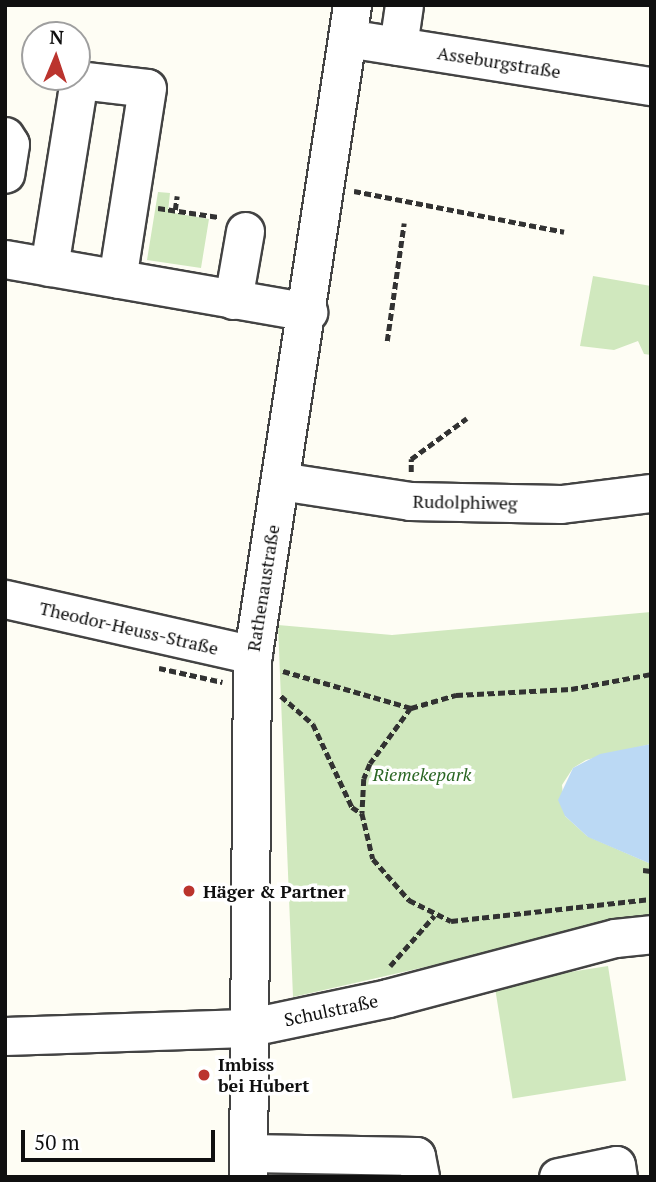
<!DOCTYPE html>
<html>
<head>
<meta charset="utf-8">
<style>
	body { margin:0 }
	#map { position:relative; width:656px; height:1182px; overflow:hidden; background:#fefdf4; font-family:"PT Serif",serif }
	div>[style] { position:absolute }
	.green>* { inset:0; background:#d0e8be; transform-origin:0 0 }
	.water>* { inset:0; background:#bbd9f4 }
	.path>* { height:4.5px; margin-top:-2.25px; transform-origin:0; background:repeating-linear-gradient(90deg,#323232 0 7px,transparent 0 10.5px) }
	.roads { filter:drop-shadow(2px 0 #434343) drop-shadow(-2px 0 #434343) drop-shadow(0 2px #434343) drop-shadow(0 -2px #434343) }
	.minor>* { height:37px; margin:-18.5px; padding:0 18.5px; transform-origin:18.5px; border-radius:18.5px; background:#fff }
	.dots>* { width:19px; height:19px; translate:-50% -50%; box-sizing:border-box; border:4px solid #fff; border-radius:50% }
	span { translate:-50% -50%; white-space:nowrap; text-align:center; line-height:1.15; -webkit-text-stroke:7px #fff; paint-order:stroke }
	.street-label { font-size:18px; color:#101010 }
	.park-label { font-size:18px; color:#2a6623; font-style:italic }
	.poi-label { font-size:18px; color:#101010; font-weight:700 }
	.left { translate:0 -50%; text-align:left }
	.frame { position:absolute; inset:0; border:7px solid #101010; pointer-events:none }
	.north { position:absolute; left:21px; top:21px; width:70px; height:70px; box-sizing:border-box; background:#fff; border:2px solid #9f9f9f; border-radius:50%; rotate:2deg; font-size:19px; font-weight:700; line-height:28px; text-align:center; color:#101010 }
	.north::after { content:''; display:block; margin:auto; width:24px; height:32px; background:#bb342e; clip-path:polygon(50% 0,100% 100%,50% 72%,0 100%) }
	.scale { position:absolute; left:21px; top:1130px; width:194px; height:32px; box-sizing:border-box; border:4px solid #101010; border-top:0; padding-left:9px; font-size:21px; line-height:24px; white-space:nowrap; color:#101010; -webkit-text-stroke:5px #fff; paint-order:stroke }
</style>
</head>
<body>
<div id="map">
	<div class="green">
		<div style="clip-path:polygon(158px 192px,170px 193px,168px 212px,209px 219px,201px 268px,147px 260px)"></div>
		<div style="clip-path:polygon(593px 276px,651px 286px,651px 355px,644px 354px,638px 341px,614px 350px,580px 346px)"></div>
		<div style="clip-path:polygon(651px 612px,651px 744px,586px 760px,573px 768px,562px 785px,565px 816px,587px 836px,651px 864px,651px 922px,606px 926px,293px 997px,278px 625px,392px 635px)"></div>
		<div style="left:608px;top:966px;width:116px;height:115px;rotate:81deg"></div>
	</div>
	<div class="water">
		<div style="clip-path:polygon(651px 744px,651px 864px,588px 837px,565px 816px,558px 800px,573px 768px,600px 754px)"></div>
	</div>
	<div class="path">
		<div style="left:354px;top:191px;width:214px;rotate:11deg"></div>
		<div style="left:158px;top:208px;width:61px;rotate:8.5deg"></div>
		<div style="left:175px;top:210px;width:14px;rotate:-82deg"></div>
		<div style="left:387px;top:341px;width:119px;rotate:-81.8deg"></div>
		<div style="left:411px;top:472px;width:13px;rotate:-90deg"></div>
		<div style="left:411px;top:459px;width:69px;rotate:-36.2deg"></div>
		<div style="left:159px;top:668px;width:65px;rotate:12.5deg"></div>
		<div style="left:283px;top:671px;width:133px;rotate:16.1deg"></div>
		<div style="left:411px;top:708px;width:47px;rotate:-16.1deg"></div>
		<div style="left:456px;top:695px;width:115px;rotate:-3deg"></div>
		<div style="left:571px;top:689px;width:81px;rotate:-10.6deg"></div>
		<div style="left:281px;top:696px;width:43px;rotate:41.2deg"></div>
		<div style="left:313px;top:724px;width:92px;rotate:64.8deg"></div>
		<div style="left:352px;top:807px;width:11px;rotate:34deg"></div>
		<div style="left:411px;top:708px;width:69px;rotate:126.2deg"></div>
		<div style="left:370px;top:764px;width:16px;rotate:112deg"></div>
		<div style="left:364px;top:779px;width:34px;rotate:93deg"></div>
		<div style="left:362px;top:813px;width:47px;rotate:76.6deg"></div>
		<div style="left:373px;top:859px;width:55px;rotate:48.7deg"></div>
		<div style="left:409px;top:900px;width:47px;rotate:26.6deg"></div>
		<div style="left:451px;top:921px;width:201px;rotate:-6.3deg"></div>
		<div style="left:643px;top:870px;width:8px;rotate:7deg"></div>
		<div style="left:390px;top:966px;width:67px;rotate:-48.7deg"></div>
	</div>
	<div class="roads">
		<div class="minor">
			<div style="left:347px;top:38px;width:308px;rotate:9deg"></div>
			<div style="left:398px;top:46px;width:41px;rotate:-81.7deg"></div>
			<div style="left:5px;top:136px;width:9px;rotate:58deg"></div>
			<div style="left:10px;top:144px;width:30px;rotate:99deg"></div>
			<div style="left:5px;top:259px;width:308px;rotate:9.9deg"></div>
			<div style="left:49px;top:267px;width:189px;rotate:-80.9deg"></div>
			<div style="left:79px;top:80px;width:68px;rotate:6.7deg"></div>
			<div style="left:147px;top:88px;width:193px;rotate:98.9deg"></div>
			<div style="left:233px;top:300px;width:70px;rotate:-80.1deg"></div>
			<div style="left:280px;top:481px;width:132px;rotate:8.7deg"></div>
			<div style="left:410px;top:501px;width:151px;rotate:1.1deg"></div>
			<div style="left:561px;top:504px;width:91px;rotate:-7deg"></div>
			<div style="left:5px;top:599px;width:254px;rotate:12.7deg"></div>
			<div style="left:5px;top:1036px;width:241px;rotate:-1.9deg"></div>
			<div style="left:246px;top:1028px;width:145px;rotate:-11.9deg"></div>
			<div style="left:388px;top:998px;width:235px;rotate:-14.8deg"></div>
			<div style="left:615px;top:938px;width:36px;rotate:-6deg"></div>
			<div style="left:249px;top:1153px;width:167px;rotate:1deg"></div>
			<div style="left:416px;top:1156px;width:21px;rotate:79deg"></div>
			<div style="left:248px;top:1177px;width:517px;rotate:-89.56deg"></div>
			<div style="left:252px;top:660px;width:663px;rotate:-81.32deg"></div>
			<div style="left:558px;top:1177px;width:59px;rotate:-11.7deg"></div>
			<div style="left:616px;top:1165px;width:12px;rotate:81deg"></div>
		</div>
	</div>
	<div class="dots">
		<div style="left:189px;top:891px;background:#bb342e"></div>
		<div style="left:204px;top:1075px;background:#bb342e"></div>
	</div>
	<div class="street-label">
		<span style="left:499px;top:62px;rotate:9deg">Asseburgstraße</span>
		<span style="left:465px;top:502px;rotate:1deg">Rudolphiweg</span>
		<span style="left:263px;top:588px;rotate:-81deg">Rathenaustraße</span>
		<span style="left:129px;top:628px;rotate:13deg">Theodor-Heuss-Straße</span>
		<span style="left:331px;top:1010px;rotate:-12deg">Schulstraße</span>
	</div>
	<div class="park-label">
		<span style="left:422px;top:774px">Riemekepark</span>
	</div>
	<div class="poi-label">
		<span class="left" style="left:203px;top:891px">Häger &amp; Partner</span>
		<span class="left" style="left:218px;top:1075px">Imbiss<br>bei Hubert</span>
	</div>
	<div class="frame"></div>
	<div class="north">N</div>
	<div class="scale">50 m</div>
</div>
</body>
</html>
